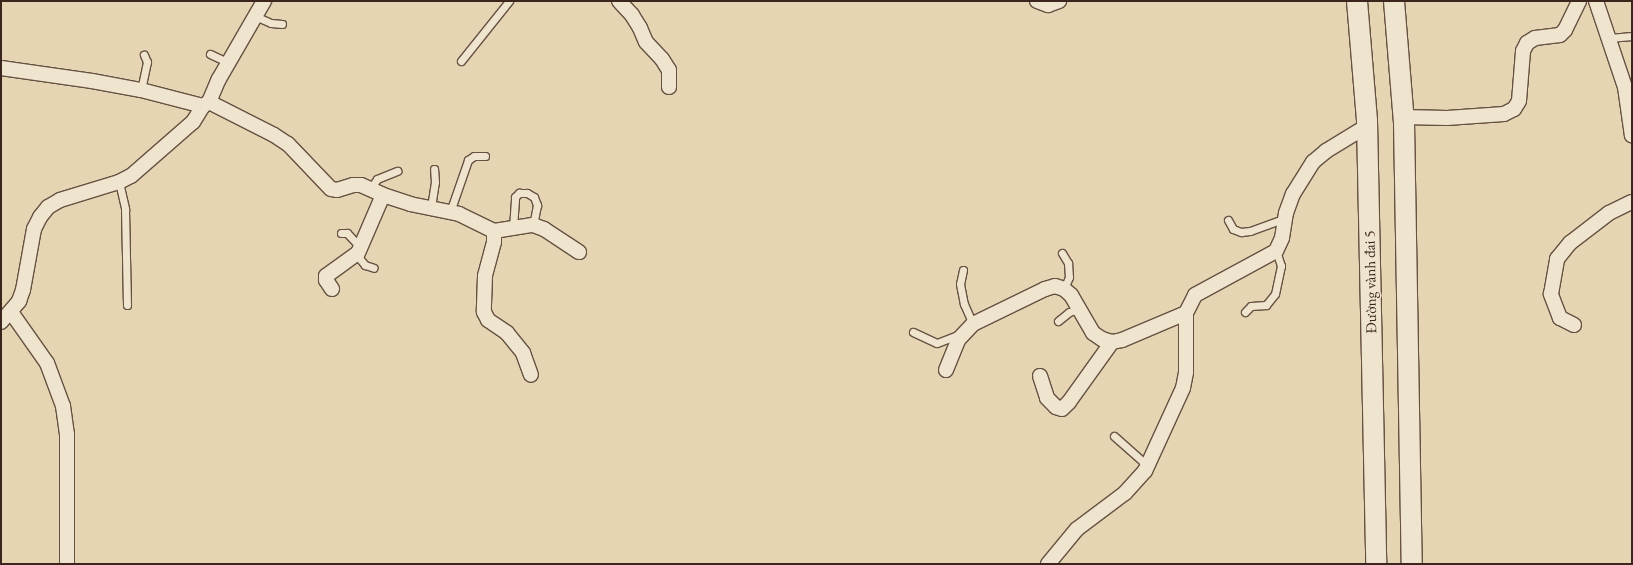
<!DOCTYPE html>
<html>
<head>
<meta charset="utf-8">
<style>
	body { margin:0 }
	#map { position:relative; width:1633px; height:565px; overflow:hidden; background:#e6d5b3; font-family:"EB Garamond",serif }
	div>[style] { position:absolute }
	.roads { filter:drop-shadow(1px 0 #665142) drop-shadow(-1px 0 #665142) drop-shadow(0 1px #665142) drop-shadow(0 -1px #665142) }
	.service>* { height:7px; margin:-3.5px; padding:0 3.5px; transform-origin:3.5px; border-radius:3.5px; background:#efe4ce }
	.minor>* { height:14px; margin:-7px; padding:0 7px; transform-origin:7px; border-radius:7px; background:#efe4ce }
	.secondary>* { height:20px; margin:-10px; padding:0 10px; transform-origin:10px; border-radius:10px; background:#efe4ce }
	span { translate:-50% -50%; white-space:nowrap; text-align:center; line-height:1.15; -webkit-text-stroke:3px #efe4ce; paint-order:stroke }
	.street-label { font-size:15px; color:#3b251c }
	.frame { position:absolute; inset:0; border:2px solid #3b251c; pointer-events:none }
</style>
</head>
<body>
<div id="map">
	<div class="roads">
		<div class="service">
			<div style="left:255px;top:16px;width:17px;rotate:24deg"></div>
			<div style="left:271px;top:23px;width:11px;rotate:5deg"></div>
			<div style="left:1609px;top:38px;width:23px;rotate:-5deg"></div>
			<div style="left:210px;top:54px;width:21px;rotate:25deg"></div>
			<div style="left:461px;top:61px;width:77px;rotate:-51.3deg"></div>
			<div style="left:141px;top:90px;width:29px;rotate:-78deg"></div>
			<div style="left:147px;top:62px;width:8px;rotate:-113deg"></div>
			<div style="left:119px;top:182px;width:28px;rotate:77deg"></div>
			<div style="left:125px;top:209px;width:96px;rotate:88.8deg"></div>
			<div style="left:370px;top:189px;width:12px;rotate:-55deg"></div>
			<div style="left:377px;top:179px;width:22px;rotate:-22deg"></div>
			<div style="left:431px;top:207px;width:25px;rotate:-81deg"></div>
			<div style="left:435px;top:182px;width:13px;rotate:-94deg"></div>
			<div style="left:450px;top:212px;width:55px;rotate:-70.9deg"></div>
			<div style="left:468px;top:160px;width:7px;rotate:-34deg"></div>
			<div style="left:474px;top:156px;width:11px"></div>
			<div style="left:1228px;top:220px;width:10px;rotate:61deg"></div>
			<div style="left:1233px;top:229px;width:9px;rotate:21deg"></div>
			<div style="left:1241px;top:232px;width:9px;rotate:-6deg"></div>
			<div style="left:1250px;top:231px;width:38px;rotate:-20deg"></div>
			<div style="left:513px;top:228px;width:31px;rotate:-86deg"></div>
			<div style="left:515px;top:197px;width:6px;rotate:-45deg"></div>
			<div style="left:519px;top:193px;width:8px"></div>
			<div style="left:527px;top:193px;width:8px;rotate:30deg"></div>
			<div style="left:534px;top:197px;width:9px;rotate:69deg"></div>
			<div style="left:537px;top:205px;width:20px;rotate:101deg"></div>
			<div style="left:341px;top:233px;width:6px"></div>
			<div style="left:347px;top:233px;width:21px;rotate:47deg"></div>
			<div style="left:358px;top:253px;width:6px;rotate:72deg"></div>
			<div style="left:360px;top:259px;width:8px;rotate:50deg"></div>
			<div style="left:365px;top:265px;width:9px;rotate:18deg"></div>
			<div style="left:1062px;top:253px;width:12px;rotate:59deg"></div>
			<div style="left:1068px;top:263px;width:14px;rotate:86deg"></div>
			<div style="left:1069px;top:277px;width:13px;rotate:113deg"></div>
			<div style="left:963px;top:270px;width:14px;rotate:102deg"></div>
			<div style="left:960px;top:284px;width:20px;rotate:79deg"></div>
			<div style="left:964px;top:304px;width:22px;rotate:66deg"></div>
			<div style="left:1245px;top:312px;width:8px;rotate:-45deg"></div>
			<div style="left:1251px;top:306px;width:15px;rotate:-4deg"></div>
			<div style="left:1266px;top:305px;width:14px;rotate:-51deg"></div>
			<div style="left:1275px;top:294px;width:29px;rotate:-78deg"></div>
			<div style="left:1281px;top:266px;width:16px;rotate:-108deg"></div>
			<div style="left:1058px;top:321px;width:14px;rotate:-39deg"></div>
			<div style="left:1069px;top:312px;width:10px;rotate:-17deg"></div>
			<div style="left:913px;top:332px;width:26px;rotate:25deg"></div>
			<div style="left:937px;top:343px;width:25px;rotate:-21deg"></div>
			<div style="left:1114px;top:436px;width:45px;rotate:41.4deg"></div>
		</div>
		<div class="minor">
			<div style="left:619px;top:1px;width:19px;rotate:47deg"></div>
			<div style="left:632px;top:15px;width:15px;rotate:58deg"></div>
			<div style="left:640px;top:28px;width:15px;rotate:67deg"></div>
			<div style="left:646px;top:42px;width:23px;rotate:47deg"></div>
			<div style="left:662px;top:59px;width:13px;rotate:58deg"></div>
			<div style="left:669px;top:70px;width:17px;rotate:90deg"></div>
			<div style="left:1037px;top:1px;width:12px;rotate:20deg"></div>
			<div style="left:1048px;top:5px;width:12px;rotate:-20deg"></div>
			<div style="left:1596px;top:1px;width:91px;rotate:71.4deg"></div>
			<div style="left:1625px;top:87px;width:49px;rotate:81.9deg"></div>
			<div style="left:1px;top:68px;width:92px;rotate:8.1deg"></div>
			<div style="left:92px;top:81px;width:50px;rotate:10.4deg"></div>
			<div style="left:141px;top:90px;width:64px;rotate:14.5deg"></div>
			<div style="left:209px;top:102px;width:73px;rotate:26.9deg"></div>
			<div style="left:274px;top:135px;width:17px;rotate:33deg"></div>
			<div style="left:288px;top:144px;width:62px;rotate:46.3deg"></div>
			<div style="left:331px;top:189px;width:6px;rotate:9deg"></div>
			<div style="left:337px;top:190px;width:17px;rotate:-17deg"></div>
			<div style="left:353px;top:185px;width:8px"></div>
			<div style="left:361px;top:185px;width:24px;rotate:24deg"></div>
			<div style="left:383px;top:195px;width:28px;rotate:18deg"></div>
			<div style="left:410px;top:204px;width:50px;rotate:11.5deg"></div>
			<div style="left:459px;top:214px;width:39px;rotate:26deg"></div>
			<div style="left:494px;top:231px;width:39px;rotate:-9deg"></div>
			<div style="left:533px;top:225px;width:12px;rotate:20deg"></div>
			<div style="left:544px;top:229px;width:42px;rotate:33.3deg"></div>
			<div style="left:1403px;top:117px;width:44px;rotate:1.3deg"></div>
			<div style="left:1447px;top:118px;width:57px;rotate:-4deg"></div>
			<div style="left:1504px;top:114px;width:11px;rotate:-27deg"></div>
			<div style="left:1514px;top:109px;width:9px;rotate:-58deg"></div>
			<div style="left:1519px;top:101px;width:50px;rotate:-85.4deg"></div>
			<div style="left:1523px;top:51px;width:9px;rotate:-63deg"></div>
			<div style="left:1527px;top:43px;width:9px;rotate:-32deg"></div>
			<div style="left:1535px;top:38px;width:25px;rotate:-7deg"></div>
			<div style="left:1560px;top:35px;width:7px;rotate:-45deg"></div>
			<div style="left:1565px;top:30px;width:32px;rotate:-64deg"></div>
			<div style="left:494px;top:231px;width:11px;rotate:90deg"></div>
			<div style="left:494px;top:242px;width:35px;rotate:105deg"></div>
			<div style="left:485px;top:276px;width:36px;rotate:92deg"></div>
			<div style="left:484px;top:312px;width:9px;rotate:63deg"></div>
			<div style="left:488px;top:320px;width:23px;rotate:34deg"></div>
			<div style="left:507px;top:333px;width:26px;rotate:51deg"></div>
			<div style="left:523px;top:353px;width:23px;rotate:70deg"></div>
			<div style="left:332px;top:289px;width:11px;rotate:-124deg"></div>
			<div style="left:326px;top:280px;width:4px;rotate:-90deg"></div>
			<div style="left:326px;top:276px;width:39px;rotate:-36deg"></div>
			<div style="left:358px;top:253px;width:63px;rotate:-66.7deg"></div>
			<div style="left:11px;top:312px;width:62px;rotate:54.8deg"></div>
			<div style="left:47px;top:363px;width:46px;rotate:69.6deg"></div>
			<div style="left:63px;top:406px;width:28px;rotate:82deg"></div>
			<div style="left:67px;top:434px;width:130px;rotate:90deg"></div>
			<div style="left:1px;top:322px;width:28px;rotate:-49deg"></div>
			<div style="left:19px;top:301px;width:12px;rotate:-70deg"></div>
			<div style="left:23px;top:290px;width:62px;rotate:-79.8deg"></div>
			<div style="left:34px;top:229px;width:13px;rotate:-63deg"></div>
			<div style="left:40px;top:217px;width:13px;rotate:-51deg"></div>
			<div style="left:48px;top:207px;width:14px;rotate:-30deg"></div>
			<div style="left:60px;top:200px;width:62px;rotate:-17deg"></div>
			<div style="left:119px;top:182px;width:13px;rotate:-27deg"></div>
			<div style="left:131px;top:176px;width:82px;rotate:-41.1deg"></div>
			<div style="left:193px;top:122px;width:19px;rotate:-58deg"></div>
			<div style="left:203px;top:106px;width:7px;rotate:-34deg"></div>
			<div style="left:209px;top:102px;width:25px;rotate:-67deg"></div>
			<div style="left:219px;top:79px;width:90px;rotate:-60deg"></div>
			<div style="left:1574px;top:325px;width:16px;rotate:-153deg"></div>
			<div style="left:1560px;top:318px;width:26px;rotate:-111deg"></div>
			<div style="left:1551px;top:294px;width:36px;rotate:-80deg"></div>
			<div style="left:1557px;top:259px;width:21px;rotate:-51deg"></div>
			<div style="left:1570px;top:243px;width:49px;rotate:-37.6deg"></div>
			<div style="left:1609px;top:213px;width:25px;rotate:-26deg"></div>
			<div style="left:946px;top:370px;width:32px;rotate:-68deg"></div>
			<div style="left:958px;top:340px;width:22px;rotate:-47deg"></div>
			<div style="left:973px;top:324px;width:80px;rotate:-25.9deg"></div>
			<div style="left:1045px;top:289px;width:10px;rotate:-17deg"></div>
			<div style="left:1055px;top:286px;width:9px;rotate:18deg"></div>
			<div style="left:1064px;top:289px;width:9px;rotate:41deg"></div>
			<div style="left:1071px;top:295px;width:44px;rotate:59.9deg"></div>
			<div style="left:1093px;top:333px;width:11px;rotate:34deg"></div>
			<div style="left:1102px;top:339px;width:10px;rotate:17deg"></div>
			<div style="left:1112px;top:342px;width:10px;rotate:-11deg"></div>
			<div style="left:1122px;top:340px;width:69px;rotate:-22.9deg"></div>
			<div style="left:1040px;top:376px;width:23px;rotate:72deg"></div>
			<div style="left:1047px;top:398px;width:13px;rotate:45deg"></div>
			<div style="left:1056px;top:407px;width:6px;rotate:18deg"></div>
			<div style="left:1062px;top:409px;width:10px;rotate:-45deg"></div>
			<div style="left:1069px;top:402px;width:74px;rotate:-54.4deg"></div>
			<div style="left:1048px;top:564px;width:45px;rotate:-50.4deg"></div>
			<div style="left:1077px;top:529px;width:60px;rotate:-36.9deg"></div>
			<div style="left:1125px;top:493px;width:30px;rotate:-48deg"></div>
			<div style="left:1145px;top:471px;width:91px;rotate:-65.4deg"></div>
			<div style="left:1183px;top:388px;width:16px;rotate:-79deg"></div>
			<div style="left:1186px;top:372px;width:59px;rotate:-90deg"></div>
			<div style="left:1186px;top:313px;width:20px;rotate:-63deg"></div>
			<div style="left:1195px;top:295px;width:92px;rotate:-28.5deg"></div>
			<div style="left:1276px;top:251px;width:14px;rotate:-65deg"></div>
			<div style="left:1282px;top:238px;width:25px;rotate:-81deg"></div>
			<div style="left:1286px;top:213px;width:20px;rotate:-70deg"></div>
			<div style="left:1293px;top:194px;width:38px;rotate:-58deg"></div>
			<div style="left:1313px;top:162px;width:17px;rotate:-40deg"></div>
			<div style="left:1326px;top:151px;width:48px;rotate:-31.4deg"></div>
		</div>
		<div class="secondary">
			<div style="left:1357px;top:1px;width:120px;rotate:85.2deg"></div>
			<div style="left:1367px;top:121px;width:443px;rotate:88.8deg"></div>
			<div style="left:1394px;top:1px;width:121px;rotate:85.3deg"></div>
			<div style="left:1404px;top:122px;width:442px;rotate:89deg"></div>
		</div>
	</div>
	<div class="street-label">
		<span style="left:1370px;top:282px;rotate:-91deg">Đường vành đai 5</span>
	</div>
	<div class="frame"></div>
</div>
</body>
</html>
